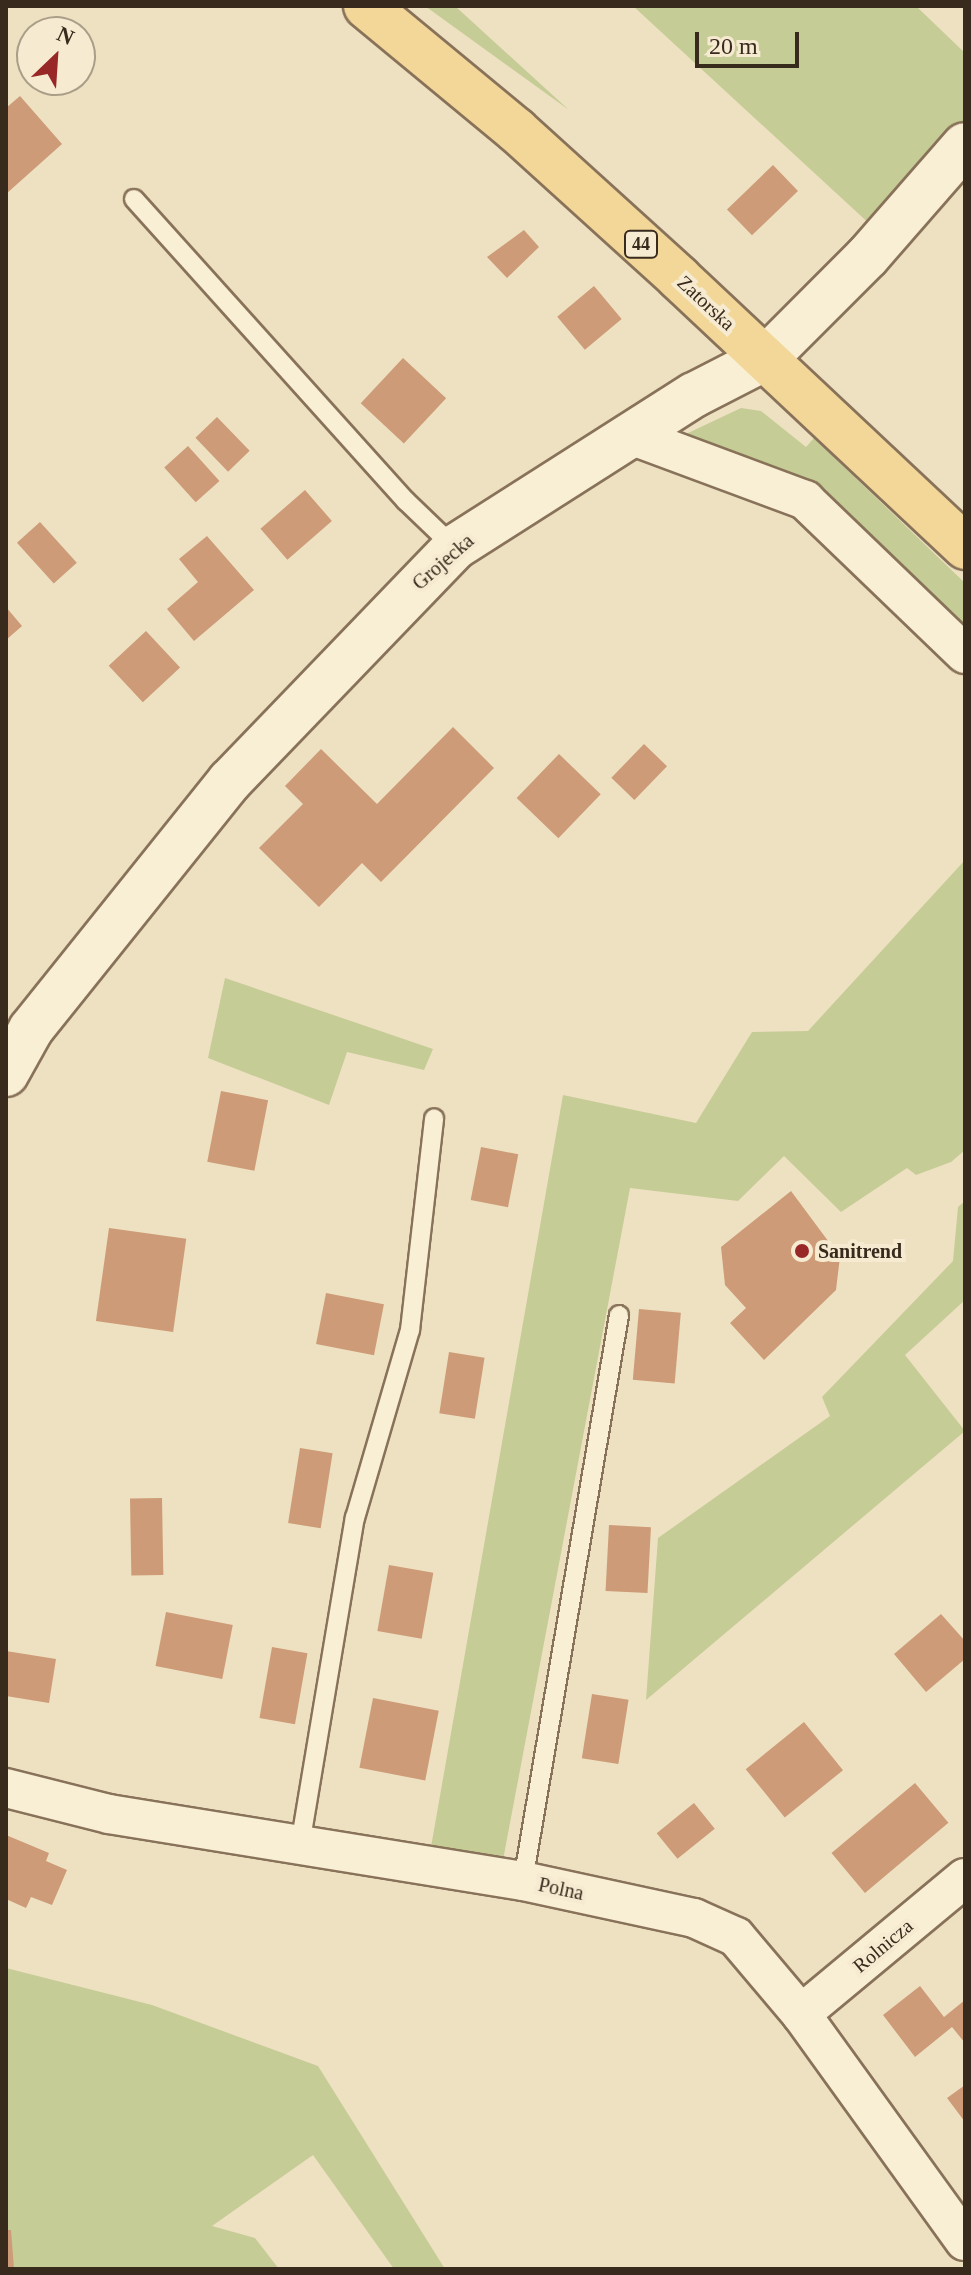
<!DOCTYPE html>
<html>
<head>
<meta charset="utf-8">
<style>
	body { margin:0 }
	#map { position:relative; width:971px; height:2275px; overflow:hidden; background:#eee1c2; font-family:"Times New Roman",serif }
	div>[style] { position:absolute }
	.green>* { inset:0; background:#c6cc96 }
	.building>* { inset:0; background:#cd9b77; transform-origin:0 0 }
	.roads { filter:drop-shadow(2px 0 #887259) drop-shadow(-2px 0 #887259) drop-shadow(0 2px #887259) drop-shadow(0 -2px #887259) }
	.lane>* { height:18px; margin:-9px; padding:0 9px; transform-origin:9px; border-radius:9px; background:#f9efd5 }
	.street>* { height:38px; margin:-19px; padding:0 19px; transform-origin:19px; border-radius:19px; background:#f9efd5 }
	.secondary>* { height:44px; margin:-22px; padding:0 22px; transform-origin:22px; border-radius:22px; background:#f9efd5 }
	.primary>* { height:44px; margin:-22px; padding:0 22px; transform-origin:22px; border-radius:22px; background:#f2d799 }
	.dots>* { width:22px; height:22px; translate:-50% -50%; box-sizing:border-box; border:4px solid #f6ebd1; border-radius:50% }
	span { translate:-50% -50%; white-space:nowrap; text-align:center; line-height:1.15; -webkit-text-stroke:8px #f6ebd1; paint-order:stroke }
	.shield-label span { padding:2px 6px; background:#f6ebd1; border:2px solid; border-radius:6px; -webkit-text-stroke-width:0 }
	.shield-label { font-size:18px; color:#382a1d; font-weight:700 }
	.street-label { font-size:20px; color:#382a1d }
	.poi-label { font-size:20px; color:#382a1d; font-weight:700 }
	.left { translate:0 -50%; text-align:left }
	.frame { position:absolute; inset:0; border:8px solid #382a1d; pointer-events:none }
	.north { position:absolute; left:16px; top:16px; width:80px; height:80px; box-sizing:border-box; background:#f6ebd1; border:2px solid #aa9e89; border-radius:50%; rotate:25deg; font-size:22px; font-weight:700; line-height:32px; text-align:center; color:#382a1d }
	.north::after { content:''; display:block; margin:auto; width:28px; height:36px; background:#982828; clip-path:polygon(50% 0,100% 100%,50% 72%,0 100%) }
	.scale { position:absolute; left:695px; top:32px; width:104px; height:36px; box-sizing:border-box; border:4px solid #382a1d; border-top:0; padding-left:10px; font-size:24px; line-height:28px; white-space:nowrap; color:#382a1d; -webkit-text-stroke:6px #f6ebd1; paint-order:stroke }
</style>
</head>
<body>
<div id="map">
	<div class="green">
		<div style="clip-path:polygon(425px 6px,455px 6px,569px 110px)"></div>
		<div style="clip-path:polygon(633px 6px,916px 6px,965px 53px,965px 122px,874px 228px)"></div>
		<div style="clip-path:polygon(741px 408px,761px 411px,806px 447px,814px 438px,965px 583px,965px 637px,798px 478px,690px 445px,686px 434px)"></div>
		<div style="clip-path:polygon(965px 860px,965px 1150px,951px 1162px,916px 1175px,907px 1168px,841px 1212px,784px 1156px,738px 1201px,630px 1188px,503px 1860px,431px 1847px,563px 1095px,696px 1123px,752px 1032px,808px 1031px)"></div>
		<div style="clip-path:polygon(225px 978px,433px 1049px,424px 1070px,347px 1052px,329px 1105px,208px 1058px)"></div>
		<div style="clip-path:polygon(965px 1201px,965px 1300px,905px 1355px,965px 1431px,646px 1700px,658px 1538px,830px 1416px,822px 1397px,953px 1261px,958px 1207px)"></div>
		<div style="clip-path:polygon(6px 1968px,152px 2005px,318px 2066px,445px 2269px,394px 2269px,313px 2155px,212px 2226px,255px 2238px,279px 2269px,6px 2269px)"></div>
	</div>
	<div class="building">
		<div style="clip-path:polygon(20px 96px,62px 144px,6px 194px,6px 108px)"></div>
		<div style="left:773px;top:165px;width:36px;height:64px;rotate:46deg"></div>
		<div style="clip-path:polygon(524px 230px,539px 247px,507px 278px,487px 257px)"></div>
		<div style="left:594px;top:286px;width:43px;height:48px;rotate:50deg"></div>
		<div style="left:403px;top:358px;width:59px;height:62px;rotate:43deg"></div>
		<div style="left:217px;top:417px;width:47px;height:30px;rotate:46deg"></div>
		<div style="left:188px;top:446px;width:47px;height:32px;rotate:48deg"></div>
		<div style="left:305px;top:490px;width:41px;height:59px;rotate:49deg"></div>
		<div style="left:40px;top:522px;width:55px;height:31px;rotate:48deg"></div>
		<div style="clip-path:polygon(207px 536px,254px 590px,194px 641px,167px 609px,198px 582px,179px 559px)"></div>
		<div style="clip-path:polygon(6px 607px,22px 626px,6px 640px)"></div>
		<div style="left:146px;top:631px;width:50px;height:51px;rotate:47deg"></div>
		<div style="clip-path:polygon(453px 727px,494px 768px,381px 882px,362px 863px,319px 907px,259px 848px,303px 804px,285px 786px,321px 749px,377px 804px)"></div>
		<div style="left:644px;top:744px;width:32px;height:47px;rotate:44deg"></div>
		<div style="left:559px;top:754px;width:58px;height:61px;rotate:44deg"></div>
		<div style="left:221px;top:1091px;width:48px;height:72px;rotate:11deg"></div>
		<div style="left:481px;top:1147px;width:38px;height:54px;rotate:11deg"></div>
		<div style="clip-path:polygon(791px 1191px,840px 1257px,836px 1290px,764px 1360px,730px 1323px,746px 1308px,725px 1285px,721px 1247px)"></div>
		<div style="left:109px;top:1228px;width:78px;height:94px;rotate:8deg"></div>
		<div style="left:326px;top:1293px;width:59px;height:52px;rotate:11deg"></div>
		<div style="left:639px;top:1309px;width:42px;height:71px;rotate:5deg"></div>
		<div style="left:449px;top:1352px;width:36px;height:62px;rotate:9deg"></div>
		<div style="left:300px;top:1448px;width:33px;height:76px;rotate:9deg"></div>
		<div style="left:162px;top:1498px;width:77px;height:32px;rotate:89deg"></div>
		<div style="left:609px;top:1525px;width:42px;height:66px;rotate:3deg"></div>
		<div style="left:389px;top:1565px;width:45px;height:67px;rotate:10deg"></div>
		<div style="left:166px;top:1612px;width:68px;height:55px;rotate:11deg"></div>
		<div style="clip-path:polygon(941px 1614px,965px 1641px,965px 1659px,926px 1692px,894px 1654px)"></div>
		<div style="left:272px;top:1647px;width:36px;height:72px;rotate:10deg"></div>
		<div style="clip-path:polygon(6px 1651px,56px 1659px,49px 1703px,6px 1696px)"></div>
		<div style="left:592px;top:1694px;width:37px;height:65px;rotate:9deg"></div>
		<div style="left:373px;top:1698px;width:67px;height:71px;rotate:11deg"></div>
		<div style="left:804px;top:1722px;width:62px;height:75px;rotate:51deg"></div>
		<div style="left:915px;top:1783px;width:52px;height:109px;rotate:50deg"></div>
		<div style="left:694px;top:1803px;width:33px;height:48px;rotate:51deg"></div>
		<div style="clip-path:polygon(6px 1835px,49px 1853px,46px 1861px,67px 1870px,52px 1905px,31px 1897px,26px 1908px,6px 1899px)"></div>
		<div style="clip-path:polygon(920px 1986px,944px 2017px,965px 2000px,965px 2043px,952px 2027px,915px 2057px,883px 2015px)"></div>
		<div style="clip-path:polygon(965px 2085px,965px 2122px,947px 2098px)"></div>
		<div style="clip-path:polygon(6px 2230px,11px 2230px,14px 2269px,6px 2269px)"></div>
	</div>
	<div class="roads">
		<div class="lane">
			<div style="left:134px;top:199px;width:406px;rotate:48deg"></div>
			<div style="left:406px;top:501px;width:66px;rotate:43.8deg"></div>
			<div style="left:300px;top:1845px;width:332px;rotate:-80.5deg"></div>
			<div style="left:355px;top:1518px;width:196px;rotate:-73.7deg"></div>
			<div style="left:410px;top:1330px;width:213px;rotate:-83.5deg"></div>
			<div style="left:523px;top:1881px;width:574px;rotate:-80.37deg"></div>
		</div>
		<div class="street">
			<div style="left:633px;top:436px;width:184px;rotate:20.4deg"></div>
			<div style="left:805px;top:500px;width:222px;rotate:43.9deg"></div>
			<div style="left:6px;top:1788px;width:106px;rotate:14.2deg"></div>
			<div style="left:109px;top:1814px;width:419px;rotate:9.2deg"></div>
			<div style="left:523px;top:1881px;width:175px;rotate:12.2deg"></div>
			<div style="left:694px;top:1918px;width:46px;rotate:24.3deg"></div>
			<div style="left:736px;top:1937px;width:101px;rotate:49.8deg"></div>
			<div style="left:801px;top:2014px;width:280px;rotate:54.2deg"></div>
			<div style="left:801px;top:2014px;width:213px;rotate:-39.7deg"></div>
		</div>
		<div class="secondary">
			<div style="left:6px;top:1074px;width:51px;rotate:-60.9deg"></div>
			<div style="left:31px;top:1029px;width:318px;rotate:-51.3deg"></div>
			<div style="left:230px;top:781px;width:325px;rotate:-46.1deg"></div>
			<div style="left:455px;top:547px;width:283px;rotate:-32.5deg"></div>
			<div style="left:694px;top:395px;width:81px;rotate:-27.2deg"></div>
			<div style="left:766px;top:358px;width:144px;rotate:-45deg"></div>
			<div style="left:868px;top:256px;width:147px;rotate:-48.9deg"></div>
		</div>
		<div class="primary">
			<div style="left:366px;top:6px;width:195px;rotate:39.6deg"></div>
			<div style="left:516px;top:130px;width:220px;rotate:42.2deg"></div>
			<div style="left:679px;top:278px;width:393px;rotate:43.2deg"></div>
		</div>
	</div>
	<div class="dots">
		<div style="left:802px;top:1251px;background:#982828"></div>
	</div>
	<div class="shield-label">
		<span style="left:641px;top:244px">44</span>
	</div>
	<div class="street-label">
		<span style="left:706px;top:303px;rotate:43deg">Zatorska</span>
		<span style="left:443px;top:562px;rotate:-41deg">Grojecka</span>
		<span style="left:561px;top:1889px;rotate:12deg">Polna</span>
		<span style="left:883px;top:1946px;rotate:-40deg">Rolnicza</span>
	</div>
	<div class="poi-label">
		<span class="left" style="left:818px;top:1251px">Sanitrend</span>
	</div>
	<div class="frame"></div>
	<div class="north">N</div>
	<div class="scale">20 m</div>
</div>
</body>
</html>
